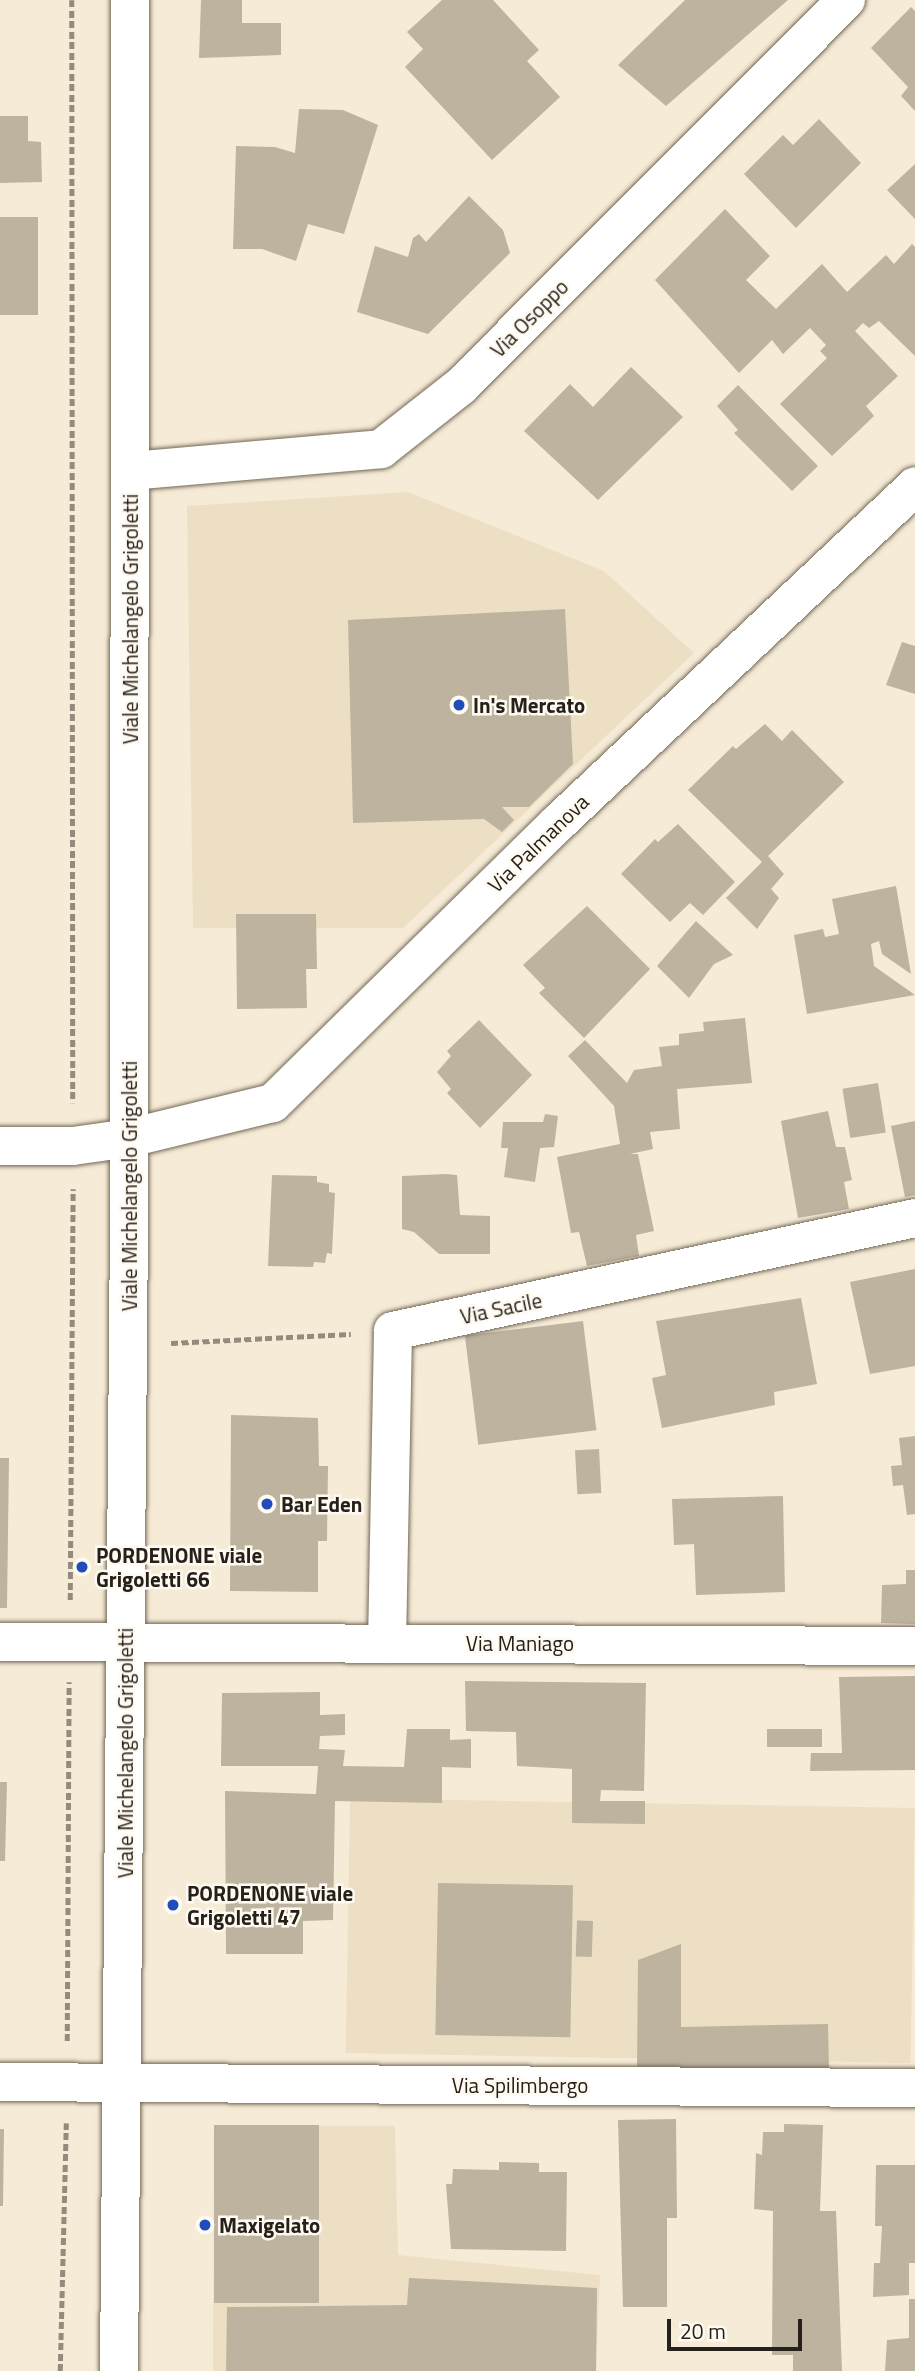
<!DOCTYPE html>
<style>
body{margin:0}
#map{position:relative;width:915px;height:2371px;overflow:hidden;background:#f6ebd6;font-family:"Titillium Web",sans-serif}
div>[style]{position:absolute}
.built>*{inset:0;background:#eddfc4;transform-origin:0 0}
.building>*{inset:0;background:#bdb39f;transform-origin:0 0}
.path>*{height:4.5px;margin-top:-2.25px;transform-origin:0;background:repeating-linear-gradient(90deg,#938b7c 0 7px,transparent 0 10.5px)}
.roads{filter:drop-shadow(0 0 2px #726956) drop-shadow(0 0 2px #726956)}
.minor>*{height:38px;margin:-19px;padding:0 19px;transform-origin:19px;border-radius:19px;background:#fff}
.major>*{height:38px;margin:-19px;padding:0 19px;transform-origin:19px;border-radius:19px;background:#fff}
.dots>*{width:19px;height:19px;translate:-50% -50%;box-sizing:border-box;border:4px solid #fef9f1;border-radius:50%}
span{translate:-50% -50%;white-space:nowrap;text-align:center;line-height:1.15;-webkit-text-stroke:5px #fef9f1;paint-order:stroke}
.street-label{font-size:21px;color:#252119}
.poi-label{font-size:21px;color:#252119;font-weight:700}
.left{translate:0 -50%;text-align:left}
.scale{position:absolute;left:667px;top:2319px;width:135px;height:32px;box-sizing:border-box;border:4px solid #252119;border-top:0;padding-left:9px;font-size:21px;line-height:24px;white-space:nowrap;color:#252119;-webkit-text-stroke:5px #fef9f1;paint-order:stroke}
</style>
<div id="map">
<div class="built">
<div style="clip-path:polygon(408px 492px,604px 571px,694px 653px,403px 928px,193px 928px,187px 506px)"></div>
<div style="left:915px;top:1808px;width:255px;height:565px;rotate:91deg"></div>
<div style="clip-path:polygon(214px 2126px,395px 2126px,398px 2255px,600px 2275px,596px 2371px,213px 2371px)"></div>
</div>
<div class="building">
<div style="clip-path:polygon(201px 0,242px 0,242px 23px,281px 23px,281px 55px,199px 58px)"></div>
<div style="clip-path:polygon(442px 0,493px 0,539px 50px,527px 61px,560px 97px,492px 160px,405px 67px,423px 49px,407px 32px)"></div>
<div style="clip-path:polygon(685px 0,788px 0,666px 106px,618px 65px)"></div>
<div style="clip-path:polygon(911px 7px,915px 11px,915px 111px,901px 96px,908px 87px,871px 48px)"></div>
<div style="clip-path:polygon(299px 109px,343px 110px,378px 125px,344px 234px,308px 224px,296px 261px,262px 249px,233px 249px,236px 146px,275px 147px,295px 153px)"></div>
<div style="clip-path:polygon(0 116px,28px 116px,28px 141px,41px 142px,42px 182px,0 183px)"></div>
<div style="clip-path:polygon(819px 119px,861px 163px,796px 228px,744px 174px,783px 135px,793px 145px)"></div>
<div style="clip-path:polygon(915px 164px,915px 219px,887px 190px)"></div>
<div style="clip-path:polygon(469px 196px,503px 230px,510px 253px,428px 334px,357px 312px,375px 246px,408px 257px,413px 238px,419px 234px,426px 242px)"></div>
<div style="clip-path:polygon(725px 209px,770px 256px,746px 280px,776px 309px,822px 264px,847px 292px,886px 255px,894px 264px,912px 244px,915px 247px,915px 356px,879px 321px,869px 328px,863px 323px,855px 331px,898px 376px,866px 406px,874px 416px,832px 456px,780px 404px,827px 358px,820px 351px,826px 345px,810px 328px,783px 354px,772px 340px,739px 373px,655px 280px)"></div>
<div style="left:0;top:217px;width:38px;height:98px"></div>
<div style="clip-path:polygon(631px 367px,683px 417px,598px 500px,524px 431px,570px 384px,593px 407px)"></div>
<div style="clip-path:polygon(738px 385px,818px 466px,792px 491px,734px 433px,738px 430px,717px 406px)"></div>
<div style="clip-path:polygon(565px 609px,573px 764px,529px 807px,502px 807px,514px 820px,502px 832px,484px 819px,353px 823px,348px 620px)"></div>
<div style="clip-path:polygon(902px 642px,915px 646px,915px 694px,886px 685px)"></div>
<div style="clip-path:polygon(765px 724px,782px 741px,792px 730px,844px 782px,768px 856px,784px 874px,771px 889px,779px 898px,757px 929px,726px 898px,762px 862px,688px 790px,733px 746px,736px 749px)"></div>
<div style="clip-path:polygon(678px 824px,735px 882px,703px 915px,690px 903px,670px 922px,621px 874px,655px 839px,658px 842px)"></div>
<div style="clip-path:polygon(896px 886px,911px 974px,882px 954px,879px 941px,871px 944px,874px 966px,915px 995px,807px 1014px,794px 935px,823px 929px,825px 937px,839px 934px,832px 899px)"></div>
<div style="clip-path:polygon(587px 906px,650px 969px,584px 1038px,539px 993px,545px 988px,523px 965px)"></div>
<div style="clip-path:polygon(236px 914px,316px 914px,317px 969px,306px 969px,307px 1008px,237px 1009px)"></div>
<div style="clip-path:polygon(696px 921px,733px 955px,714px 964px,689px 998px,657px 966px)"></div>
<div style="clip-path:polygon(745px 1018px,752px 1083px,677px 1089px,680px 1129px,650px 1132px,653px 1149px,630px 1154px,638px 1154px,654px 1231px,636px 1235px,639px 1256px,587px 1266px,579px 1232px,571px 1233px,557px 1157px,620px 1144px,614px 1106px,568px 1056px,585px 1040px,627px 1083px,634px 1070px,662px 1066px,659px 1047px,679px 1045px,679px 1034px,704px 1031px,703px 1022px)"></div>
<div style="clip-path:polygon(479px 1020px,532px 1075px,480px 1128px,447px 1093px,451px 1089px,437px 1072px,451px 1056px,447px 1051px)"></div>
<div style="left:878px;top:1083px;width:50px;height:36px;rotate:81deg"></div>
<div style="clip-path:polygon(828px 1111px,836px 1147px,845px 1147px,852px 1180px,844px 1182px,849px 1209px,798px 1218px,781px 1121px)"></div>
<div style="clip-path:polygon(545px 1114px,558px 1116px,554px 1147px,540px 1148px,535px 1182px,504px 1177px,508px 1148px,501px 1148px,503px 1122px,543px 1122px)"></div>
<div style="clip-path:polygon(915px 1121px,915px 1195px,905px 1197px,891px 1126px)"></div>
<div style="clip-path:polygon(446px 1174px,457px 1175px,460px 1215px,490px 1216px,490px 1254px,439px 1254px,414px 1232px,402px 1229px,402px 1176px)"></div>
<div style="clip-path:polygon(272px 1175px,317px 1176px,317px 1182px,329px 1184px,329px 1192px,335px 1193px,332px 1254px,327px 1253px,325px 1263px,314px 1262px,313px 1267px,268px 1266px)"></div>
<div style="clip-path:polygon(915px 1269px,915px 1366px,870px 1374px,850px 1282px)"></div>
<div style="clip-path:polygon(801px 1298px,817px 1384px,774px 1392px,775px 1405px,662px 1428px,652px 1378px,666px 1375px,656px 1321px)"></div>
<div style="left:583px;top:1321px;width:110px;height:119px;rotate:83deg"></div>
<div style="clip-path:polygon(231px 1415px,318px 1418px,319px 1466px,328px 1466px,327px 1541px,318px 1541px,318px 1592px,230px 1591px)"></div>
<div style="clip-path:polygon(915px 1436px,915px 1514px,907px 1515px,903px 1485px,893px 1486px,891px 1466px,902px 1465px,899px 1438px)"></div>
<div style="left:599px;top:1449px;width:44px;height:24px;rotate:87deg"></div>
<div style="clip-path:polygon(0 1458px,9px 1458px,7px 1608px,0 1608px)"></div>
<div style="clip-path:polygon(783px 1496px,785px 1592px,696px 1595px,694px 1544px,674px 1545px,672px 1499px)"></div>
<div style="clip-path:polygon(906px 1570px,915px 1570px,915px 1624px,881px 1623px,882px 1585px,906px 1584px)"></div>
<div style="clip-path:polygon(915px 1676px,915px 1770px,810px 1771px,811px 1753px,842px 1753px,839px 1677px)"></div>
<div style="clip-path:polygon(465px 1681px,646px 1683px,644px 1791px,601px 1790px,600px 1801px,645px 1801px,645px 1824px,572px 1823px,572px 1769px,517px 1766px,516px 1732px,466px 1731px)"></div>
<div style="clip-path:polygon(320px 1692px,320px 1715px,345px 1714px,345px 1735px,320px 1736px,319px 1749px,345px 1750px,343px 1766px,404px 1767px,407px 1729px,450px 1729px,450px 1740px,471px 1739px,471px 1768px,442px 1767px,442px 1803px,335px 1801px,333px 1920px,303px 1921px,303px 1954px,226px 1954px,225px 1791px,316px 1794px,318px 1766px,221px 1766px,222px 1693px)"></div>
<div style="left:822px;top:1729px;width:18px;height:55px;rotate:90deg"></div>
<div style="clip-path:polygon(0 1782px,7px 1782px,5px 1861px,0 1861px)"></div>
<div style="left:438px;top:1883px;width:135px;height:152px;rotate:1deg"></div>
<div style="left:593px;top:1921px;width:36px;height:16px;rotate:92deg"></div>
<div style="clip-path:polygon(681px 1944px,681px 2027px,828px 2024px,829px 2068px,637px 2068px,638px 1960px)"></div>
<div style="clip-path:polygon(676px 2119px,677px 2218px,667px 2218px,667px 2307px,623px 2307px,618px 2120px)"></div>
<div style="clip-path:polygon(784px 2124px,823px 2125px,820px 2211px,836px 2211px,842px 2371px,793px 2371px,793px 2355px,772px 2355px,773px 2211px,754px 2209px,756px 2153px,762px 2155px,763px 2132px,784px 2132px)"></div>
<div style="left:319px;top:2125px;width:178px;height:105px;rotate:90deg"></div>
<div style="clip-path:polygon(0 2129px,4px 2129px,3px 2206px,0 2206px)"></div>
<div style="clip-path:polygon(499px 2162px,539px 2163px,539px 2172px,567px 2172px,566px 2251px,451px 2249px,446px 2184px,452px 2184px,453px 2169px,499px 2170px)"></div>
<div style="clip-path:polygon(876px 2165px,915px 2165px,915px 2263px,909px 2263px,909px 2295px,873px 2297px,874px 2263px,880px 2263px,882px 2226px,875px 2226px)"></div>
<div style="clip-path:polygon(409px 2278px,597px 2288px,596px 2371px,226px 2371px,227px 2307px,407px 2305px)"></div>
<div style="clip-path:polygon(909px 2299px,915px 2299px,915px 2371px,885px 2371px,887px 2340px,909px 2338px)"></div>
</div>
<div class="path">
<div style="left:72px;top:0;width:1103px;rotate:89.95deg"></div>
<div style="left:171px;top:1343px;width:180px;rotate:-2.9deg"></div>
<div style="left:70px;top:1600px;width:411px;rotate:-89.6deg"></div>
<div style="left:67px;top:2041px;width:359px;rotate:-89.7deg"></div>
<div style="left:60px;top:2371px;width:248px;rotate:-88.6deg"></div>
</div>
<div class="roads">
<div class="minor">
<div style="left:131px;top:471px;width:251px;rotate:-5deg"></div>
<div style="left:381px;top:449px;width:102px;rotate:-38.2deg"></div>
<div style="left:461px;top:386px;width:545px;rotate:-45.07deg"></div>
<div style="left:0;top:1146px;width:73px"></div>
<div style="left:73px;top:1146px;width:57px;rotate:-8.1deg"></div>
<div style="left:129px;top:1138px;width:148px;rotate:-13.7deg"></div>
<div style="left:273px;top:1103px;width:400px;rotate:-44.5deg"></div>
<div style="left:558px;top:823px;width:491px;rotate:-43.3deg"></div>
<div style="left:0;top:1642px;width:915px;rotate:0.25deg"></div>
<div style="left:387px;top:1644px;width:313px;rotate:-88.9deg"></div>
<div style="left:393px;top:1331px;width:534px;rotate:-12.21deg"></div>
<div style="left:0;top:2082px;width:915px;rotate:0.38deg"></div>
</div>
<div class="major">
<div style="left:119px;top:2371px;width:1135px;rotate:-89.5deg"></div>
<div style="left:129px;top:1236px;width:1236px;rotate:-89.95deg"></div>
</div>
</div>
<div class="dots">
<div style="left:459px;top:705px;background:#214dbb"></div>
<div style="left:267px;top:1504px;background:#214dbb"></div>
<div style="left:82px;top:1567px;background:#214dbb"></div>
<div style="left:173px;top:1905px;background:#214dbb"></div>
<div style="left:205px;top:2225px;background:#214dbb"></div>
</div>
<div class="street-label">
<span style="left:529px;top:318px;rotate:-45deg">Via Osoppo</span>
<span style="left:130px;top:619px;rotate:-90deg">Viale Michelangelo Grigoletti</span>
<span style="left:538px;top:843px;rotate:-44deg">Via Palmanova</span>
<span style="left:129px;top:1186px;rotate:-90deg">Viale Michelangelo Grigoletti</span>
<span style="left:501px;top:1308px;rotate:-12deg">Via Sacile</span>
<span style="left:520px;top:1643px">Via Maniago</span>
<span style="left:125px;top:1753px;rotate:-90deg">Viale Michelangelo Grigoletti</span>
<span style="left:520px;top:2085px">Via Spilimbergo</span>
</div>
<div class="poi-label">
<span class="left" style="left:473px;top:705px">In's Mercato</span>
<span class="left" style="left:281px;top:1504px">Bar Eden</span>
<span class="left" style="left:96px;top:1567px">PORDENONE viale<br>Grigoletti 66</span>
<span class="left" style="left:187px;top:1905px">PORDENONE viale<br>Grigoletti 47</span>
<span class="left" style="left:219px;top:2225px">Maxigelato</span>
</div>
<div class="scale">20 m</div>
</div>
